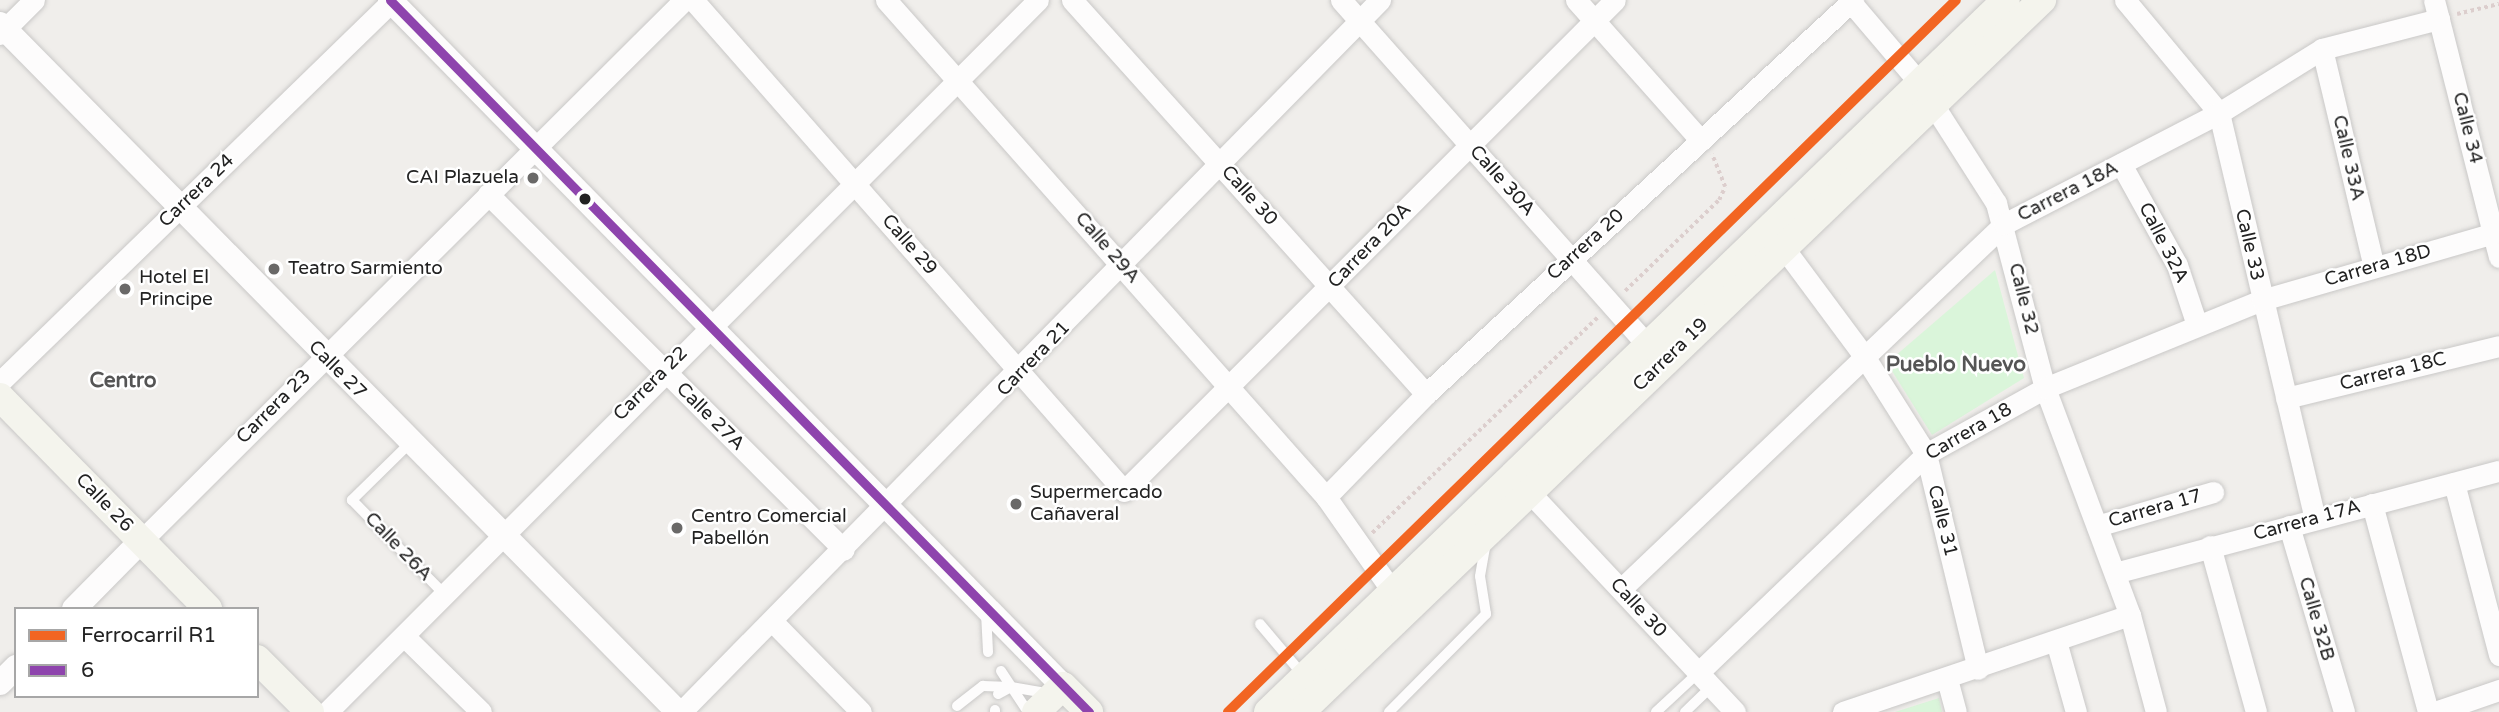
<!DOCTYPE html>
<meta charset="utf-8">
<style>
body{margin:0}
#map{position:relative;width:2499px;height:712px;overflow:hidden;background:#f0eeeb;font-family:"Varela Round",sans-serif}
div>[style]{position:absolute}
.park>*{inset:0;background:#daf5da}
.path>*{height:3.5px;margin-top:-1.75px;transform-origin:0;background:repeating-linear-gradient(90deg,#dccecd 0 3.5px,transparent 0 7px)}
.roads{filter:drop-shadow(0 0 2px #c9c8c7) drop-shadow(0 0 2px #c9c8c7)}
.service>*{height:10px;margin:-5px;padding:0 5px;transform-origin:5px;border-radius:5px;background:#fdfcfc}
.minor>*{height:21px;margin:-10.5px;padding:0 10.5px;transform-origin:10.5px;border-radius:10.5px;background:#fdfcfc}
.tertiary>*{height:24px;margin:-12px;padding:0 12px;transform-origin:12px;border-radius:12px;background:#fdfcfc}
.secondary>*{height:28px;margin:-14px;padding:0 14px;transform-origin:14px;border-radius:14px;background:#f4f4ed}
.bus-1>*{height:9px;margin:-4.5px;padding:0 4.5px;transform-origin:4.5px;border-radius:4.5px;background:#8e44ad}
.rail-1>*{height:10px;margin:-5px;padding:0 5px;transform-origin:5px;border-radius:5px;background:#f26522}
.dots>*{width:19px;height:19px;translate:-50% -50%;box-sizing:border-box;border:4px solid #fff;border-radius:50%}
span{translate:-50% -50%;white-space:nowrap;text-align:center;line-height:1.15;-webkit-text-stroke:5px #fff;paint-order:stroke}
.street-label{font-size:19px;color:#222}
.poi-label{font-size:19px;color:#222}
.right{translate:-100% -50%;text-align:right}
.left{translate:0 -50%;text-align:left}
.neighbourhood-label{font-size:21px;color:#555;font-weight:700}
.legend{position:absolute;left:14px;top:607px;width:245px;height:91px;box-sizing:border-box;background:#fff;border:2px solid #a7a7a7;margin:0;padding:9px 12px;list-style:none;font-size:21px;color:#222}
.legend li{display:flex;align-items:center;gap:14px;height:35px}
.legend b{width:35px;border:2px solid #a7a7a7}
</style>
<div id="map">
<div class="park">
<div style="clip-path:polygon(1995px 270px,2024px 378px,1932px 435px,1887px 363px)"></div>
<div style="clip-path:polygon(1939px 698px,1942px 712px,1895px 712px)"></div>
</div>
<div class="path">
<div style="left:2457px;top:14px;width:43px;rotate:-13.4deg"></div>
<div style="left:1625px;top:291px;width:131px;rotate:-44.1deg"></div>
<div style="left:1719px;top:200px;width:14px;rotate:-65deg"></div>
<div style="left:1725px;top:187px;width:35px;rotate:-112deg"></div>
<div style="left:1372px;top:533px;width:314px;rotate:-43.7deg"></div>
</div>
<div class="roads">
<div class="service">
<div style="left:411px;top:442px;width:83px;rotate:135.5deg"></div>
<div style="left:352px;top:500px;width:132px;rotate:45.6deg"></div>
<div style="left:986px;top:613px;width:39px;rotate:87deg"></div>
<div style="left:1260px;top:624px;width:67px;rotate:49.9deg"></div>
<div style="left:1001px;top:671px;width:49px;rotate:56.6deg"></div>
<div style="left:998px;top:694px;width:15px;rotate:-28deg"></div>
<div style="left:1011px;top:687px;width:41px;rotate:9.9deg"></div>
<div style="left:957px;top:706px;width:33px;rotate:-38deg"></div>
<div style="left:983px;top:686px;width:28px;rotate:2deg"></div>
<div style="left:995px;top:710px;width:2px;rotate:90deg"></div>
<div style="left:1389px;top:712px;width:138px;rotate:-45.3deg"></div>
<div style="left:1486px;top:614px;width:38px;rotate:-99deg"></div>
<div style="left:1480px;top:576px;width:29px;rotate:-80deg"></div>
<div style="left:1656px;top:712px;width:59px;rotate:-42.9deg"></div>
<div style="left:1685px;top:712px;width:37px;rotate:-44deg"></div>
</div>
<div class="minor">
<div style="left:693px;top:0;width:653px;rotate:48.72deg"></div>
<div style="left:1124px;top:491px;width:694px;rotate:-45deg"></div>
<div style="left:886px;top:0;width:664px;rotate:48.48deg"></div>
<div style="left:1326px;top:497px;width:115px;rotate:54.9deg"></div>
<div style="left:1072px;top:0;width:530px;rotate:48.06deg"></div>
<div style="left:1341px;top:0;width:477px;rotate:48.4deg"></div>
<div style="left:1576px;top:0;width:188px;rotate:48.4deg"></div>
<div style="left:1849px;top:0;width:106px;rotate:49.6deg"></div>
<div style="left:1918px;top:81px;width:145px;rotate:57.4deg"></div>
<div style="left:1996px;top:203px;width:191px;rotate:75.2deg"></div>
<div style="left:2045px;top:388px;width:242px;rotate:69.5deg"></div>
<div style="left:2130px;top:615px;width:100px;rotate:75deg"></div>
<div style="left:2125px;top:0;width:147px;rotate:50.2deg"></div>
<div style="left:2219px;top:113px;width:417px;rotate:76.7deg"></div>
<div style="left:2434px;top:0;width:265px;rotate:75.8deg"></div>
<div style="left:0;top:34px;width:48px;rotate:-45deg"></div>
<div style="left:2322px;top:49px;width:224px;rotate:76.6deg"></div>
<div style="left:2121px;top:164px;width:115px;rotate:61deg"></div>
<div style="left:2177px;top:265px;width:63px;rotate:71.6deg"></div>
<div style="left:488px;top:194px;width:503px;rotate:45deg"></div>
<div style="left:1783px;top:247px;width:136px;rotate:53.4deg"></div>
<div style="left:1864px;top:356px;width:116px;rotate:57.7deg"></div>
<div style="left:1926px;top:454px;width:221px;rotate:76.4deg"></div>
<div style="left:0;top:382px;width:548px;rotate:-44.19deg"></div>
<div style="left:2286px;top:398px;width:219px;rotate:-13.7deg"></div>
<div style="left:1519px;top:481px;width:316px;rotate:46.9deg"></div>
<div style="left:2454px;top:483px;width:178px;rotate:75.3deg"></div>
<div style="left:1326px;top:497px;width:144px;rotate:-45.8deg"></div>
<div style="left:1426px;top:394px;width:581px;rotate:-42.7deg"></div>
<div style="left:2372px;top:504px;width:215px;rotate:74.9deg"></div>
<div style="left:2097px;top:526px;width:121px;rotate:-16.3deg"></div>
<div style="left:2289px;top:526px;width:194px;rotate:73.5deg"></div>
<div style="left:141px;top:541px;width:767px;rotate:-44.89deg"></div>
<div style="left:2210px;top:546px;width:172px;rotate:74.5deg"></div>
<div style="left:2115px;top:573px;width:397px;rotate:-14.9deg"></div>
<div style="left:1621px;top:589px;width:529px;rotate:-43.62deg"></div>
<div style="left:2004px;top:224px;width:242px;rotate:-27.3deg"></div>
<div style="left:2219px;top:113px;width:121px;rotate:-31.9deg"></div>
<div style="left:2322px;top:49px;width:121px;rotate:-14.4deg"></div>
<div style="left:772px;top:621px;width:127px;rotate:45.6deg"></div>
<div style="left:404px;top:636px;width:108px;rotate:44.6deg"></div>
<div style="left:2056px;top:641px;width:74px;rotate:74.3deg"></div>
<div style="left:1699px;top:672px;width:315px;rotate:-43.8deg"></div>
<div style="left:1926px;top:454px;width:136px;rotate:-29deg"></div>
<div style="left:2045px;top:388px;width:234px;rotate:-22.1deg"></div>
<div style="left:2262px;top:300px;width:241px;rotate:-16.1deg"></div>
<div style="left:1947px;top:679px;width:34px;rotate:75deg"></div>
<div style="left:327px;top:712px;width:1006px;rotate:-45.04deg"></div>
<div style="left:681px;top:712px;width:998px;rotate:-45.53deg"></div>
<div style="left:1843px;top:712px;width:303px;rotate:-18.7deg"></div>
<div style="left:2435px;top:712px;width:68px;rotate:-19deg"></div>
</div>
<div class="tertiary">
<div style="left:390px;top:0;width:961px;rotate:45.55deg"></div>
<div style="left:0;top:24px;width:966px;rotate:45.42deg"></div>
<div style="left:74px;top:609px;width:95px;rotate:-45.4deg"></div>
<div style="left:0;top:683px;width:23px;rotate:-45deg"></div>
</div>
<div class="secondary">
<div style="left:0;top:397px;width:297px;rotate:45.5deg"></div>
<div style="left:257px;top:659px;width:75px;rotate:45deg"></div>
<div style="left:1036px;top:712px;width:37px;rotate:-44deg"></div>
<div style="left:1063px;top:686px;width:37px;rotate:45deg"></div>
<div style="left:1268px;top:712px;width:1025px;rotate:-43.97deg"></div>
<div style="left:1301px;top:712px;width:1028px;rotate:-43.86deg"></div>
</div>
</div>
<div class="bus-1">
<div style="left:390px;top:0;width:998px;rotate:45.53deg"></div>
</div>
<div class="rail-1">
<div style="left:1228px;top:712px;width:1018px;rotate:-44.36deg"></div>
</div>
<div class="dots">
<div style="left:533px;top:178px;background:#6a6968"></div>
<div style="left:585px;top:199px;background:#222"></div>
<div style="left:274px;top:269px;background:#6a6968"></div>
<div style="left:125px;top:289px;background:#6a6968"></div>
<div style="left:1016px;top:504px;background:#6a6968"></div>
<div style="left:677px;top:528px;background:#6a6968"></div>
</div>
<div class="street-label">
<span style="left:2467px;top:128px;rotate:76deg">Calle 34</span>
<span style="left:2348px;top:158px;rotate:77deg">Calle 33A</span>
<span style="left:1502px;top:181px;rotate:48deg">Calle 30A</span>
<span style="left:197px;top:191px;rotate:-44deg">Carrera 24</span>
<span style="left:2068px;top:192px;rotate:-27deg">Carrera 18A</span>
<span style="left:1249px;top:196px;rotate:48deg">Calle 30</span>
<span style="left:2163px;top:243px;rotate:63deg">Calle 32A</span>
<span style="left:909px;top:245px;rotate:49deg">Calle 29</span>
<span style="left:1586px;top:245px;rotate:-42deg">Carrera 20</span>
<span style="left:2249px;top:245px;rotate:77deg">Calle 33</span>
<span style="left:1370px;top:246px;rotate:-46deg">Carrera 20A</span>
<span style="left:1107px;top:248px;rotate:49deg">Calle 29A</span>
<span style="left:2378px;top:266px;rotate:-16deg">Carrera 18D</span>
<span style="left:2023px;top:299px;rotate:76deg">Calle 32</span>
<span style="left:1671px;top:355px;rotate:-44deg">Carrera 19</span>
<span style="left:1034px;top:359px;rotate:-46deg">Carrera 21</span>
<span style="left:337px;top:370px;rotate:45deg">Calle 27</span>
<span style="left:2393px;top:372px;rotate:-14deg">Carrera 18C</span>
<span style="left:651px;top:384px;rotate:-45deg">Carrera 22</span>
<span style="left:274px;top:407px;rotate:-45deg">Carrera 23</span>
<span style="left:710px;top:417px;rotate:45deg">Calle 27A</span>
<span style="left:1969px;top:432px;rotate:-30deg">Carrera 18</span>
<span style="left:104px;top:503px;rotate:46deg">Calle 26</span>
<span style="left:2155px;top:509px;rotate:-16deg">Carrera 17</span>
<span style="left:1942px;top:521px;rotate:76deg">Calle 31</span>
<span style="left:2307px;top:521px;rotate:-15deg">Carrera 17A</span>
<span style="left:398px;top:547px;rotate:46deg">Calle 26A</span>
<span style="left:1638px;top:608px;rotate:47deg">Calle 30</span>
<span style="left:2316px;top:619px;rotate:74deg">Calle 32B</span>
</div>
<div class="poi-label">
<span class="right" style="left:519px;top:178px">CAI Plazuela</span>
<span class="left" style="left:288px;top:269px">Teatro Sarmiento</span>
<span class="left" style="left:139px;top:289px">Hotel El<br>Principe</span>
<span class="left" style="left:1030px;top:504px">Supermercado<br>Cañaveral</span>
<span class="left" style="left:691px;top:528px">Centro Comercial<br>Pabellón</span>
</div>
<div class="neighbourhood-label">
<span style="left:1956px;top:365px">Pueblo Nuevo</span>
<span style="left:123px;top:381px">Centro</span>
</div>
<ul class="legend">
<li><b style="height:9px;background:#f26522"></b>Ferrocarril R1</li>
<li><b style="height:9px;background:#8e44ad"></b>6</li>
</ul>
</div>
